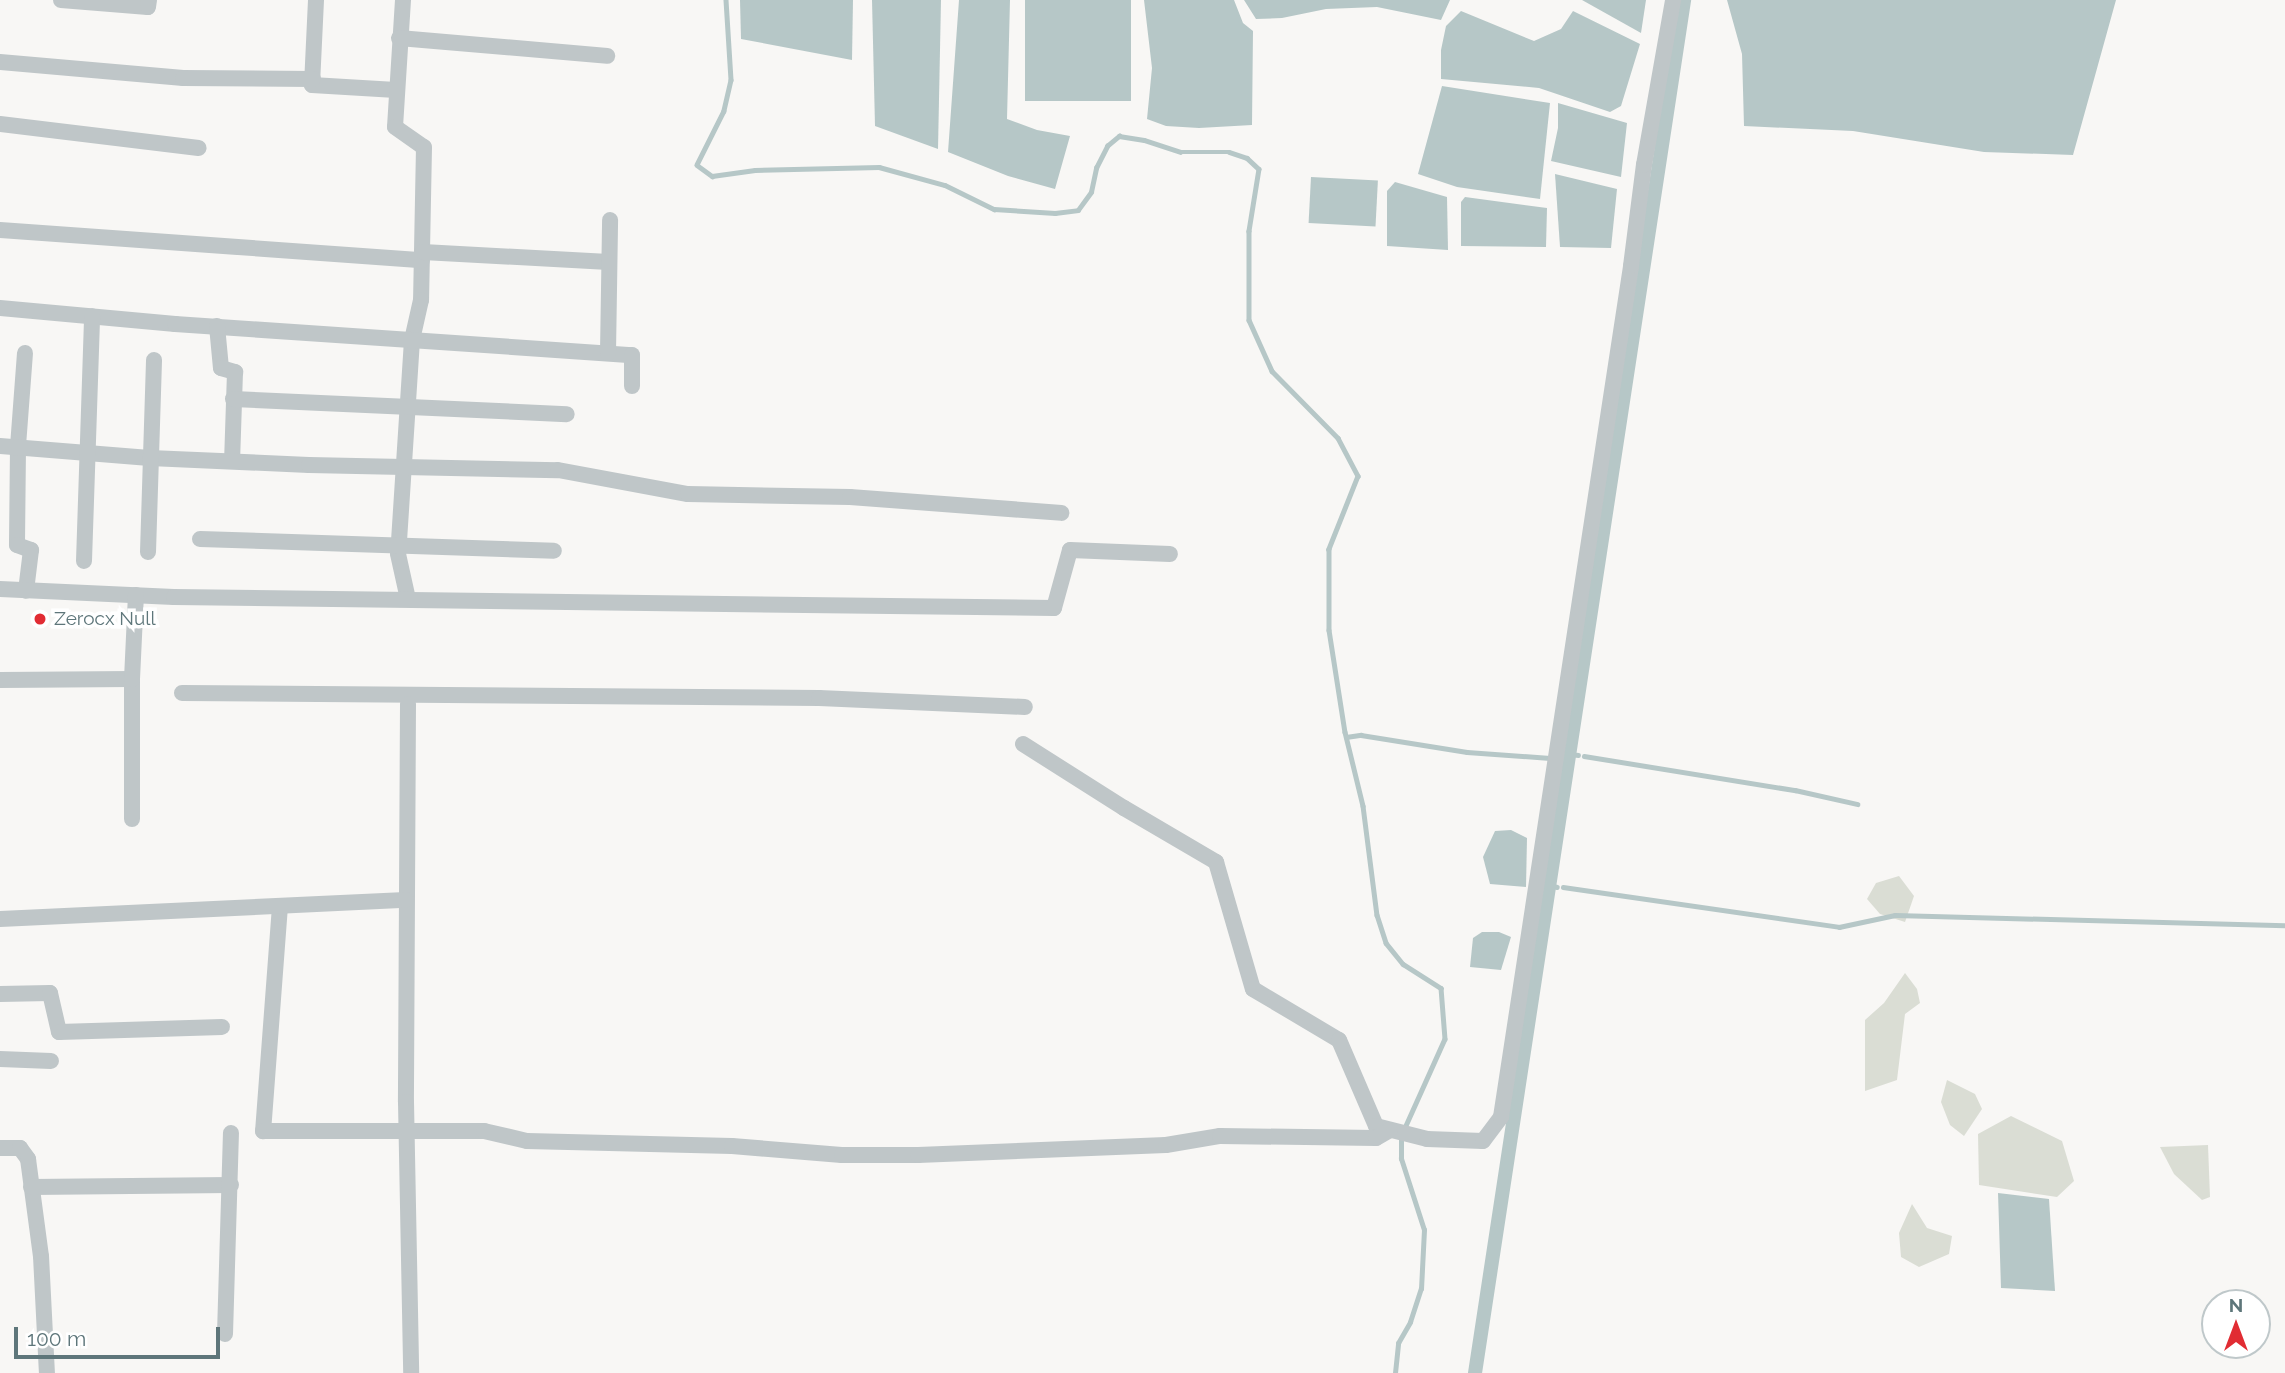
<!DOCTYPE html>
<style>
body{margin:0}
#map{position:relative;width:2285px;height:1373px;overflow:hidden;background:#f8f7f5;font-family:Raleway,sans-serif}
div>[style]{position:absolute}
.green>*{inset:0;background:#daddd4}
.water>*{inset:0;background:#b6c7c7;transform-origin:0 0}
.stream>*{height:4.5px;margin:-2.25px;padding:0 2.25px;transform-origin:2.25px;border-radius:2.25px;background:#b6c7c7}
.canal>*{height:14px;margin:-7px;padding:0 7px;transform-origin:7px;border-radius:7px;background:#b6c7c7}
.street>*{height:16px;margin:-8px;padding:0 8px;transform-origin:8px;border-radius:8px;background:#bfc6c8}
.dots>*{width:19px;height:19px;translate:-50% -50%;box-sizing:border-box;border:4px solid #fff;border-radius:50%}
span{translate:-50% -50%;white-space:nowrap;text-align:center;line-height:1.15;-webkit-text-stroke:7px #fff;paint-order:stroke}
.poi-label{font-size:19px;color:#5e767a}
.left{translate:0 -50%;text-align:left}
.north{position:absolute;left:2201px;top:1289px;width:70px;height:70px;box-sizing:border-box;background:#fff;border:2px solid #bfc8ca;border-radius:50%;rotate:0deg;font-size:19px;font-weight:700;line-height:28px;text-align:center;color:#5e767a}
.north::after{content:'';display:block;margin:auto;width:24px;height:32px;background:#e12c33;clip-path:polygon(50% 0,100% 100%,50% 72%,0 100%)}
.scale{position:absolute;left:14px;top:1327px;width:206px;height:32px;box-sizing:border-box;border:4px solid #5e767a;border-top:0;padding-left:9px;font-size:21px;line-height:24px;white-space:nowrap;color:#5e767a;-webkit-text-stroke:5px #fff;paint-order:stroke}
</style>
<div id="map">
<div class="green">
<div style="clip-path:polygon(1899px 876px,1914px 896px,1905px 922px,1880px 914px,1867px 899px,1876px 883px)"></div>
<div style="clip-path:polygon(1905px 973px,1917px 989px,1920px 1003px,1905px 1014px,1897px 1080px,1865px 1091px,1865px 1020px,1884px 1003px)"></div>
<div style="clip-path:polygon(1947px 1080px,1975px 1094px,1982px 1109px,1964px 1136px,1950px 1125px,1941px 1102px)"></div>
<div style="clip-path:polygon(2011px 1116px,2062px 1141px,2074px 1181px,2057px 1197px,1979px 1185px,1978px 1134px)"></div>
<div style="clip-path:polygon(2208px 1145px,2210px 1197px,2202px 1200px,2174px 1174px,2160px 1147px)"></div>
<div style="clip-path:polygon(1912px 1204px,1927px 1228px,1952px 1236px,1949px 1254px,1919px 1267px,1901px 1257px,1899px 1233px)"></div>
</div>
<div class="water">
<div style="clip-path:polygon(740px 0,853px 0,852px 60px,741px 39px)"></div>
<div style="clip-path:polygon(872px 0,941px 0,938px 149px,875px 126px)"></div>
<div style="clip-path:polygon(959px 0,1010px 0,1007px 119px,1037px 130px,1070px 136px,1055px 189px,1008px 176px,948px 152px)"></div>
<div style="left:1025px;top:0;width:106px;height:101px"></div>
<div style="clip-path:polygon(1144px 0,1234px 0,1243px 23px,1253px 31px,1252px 125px,1199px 128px,1166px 126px,1147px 119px,1152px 68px)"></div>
<div style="clip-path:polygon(1244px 0,1450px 0,1441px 20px,1377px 7px,1326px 9px,1282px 18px,1256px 19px)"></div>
<div style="clip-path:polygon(1582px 0,1646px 0,1641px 33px)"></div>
<div style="clip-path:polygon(1727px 0,2116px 0,2073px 155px,1984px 152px,1853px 131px,1744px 126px,1742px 54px)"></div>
<div style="clip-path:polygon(1461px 11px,1534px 41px,1561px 29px,1573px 11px,1640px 44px,1621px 106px,1610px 112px,1539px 88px,1441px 79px,1441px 50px,1446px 26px)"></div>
<div style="clip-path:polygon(1442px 86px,1550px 103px,1540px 199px,1457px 187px,1418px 174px)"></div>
<div style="clip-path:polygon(1558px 103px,1627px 123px,1621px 177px,1551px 161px,1558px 128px)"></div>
<div style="clip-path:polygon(1555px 174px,1617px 189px,1611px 248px,1560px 247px)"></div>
<div style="left:1311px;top:177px;width:67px;height:46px;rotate:3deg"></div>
<div style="clip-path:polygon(1395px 182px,1447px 197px,1448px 250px,1387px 246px,1387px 191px)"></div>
<div style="clip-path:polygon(1465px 197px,1547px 208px,1546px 247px,1461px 246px,1461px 202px)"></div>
<div style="clip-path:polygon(1511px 830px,1527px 838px,1526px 887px,1490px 884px,1483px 857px,1495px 831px)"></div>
<div style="clip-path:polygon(1482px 932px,1499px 932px,1511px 937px,1501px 970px,1470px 967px,1473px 938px)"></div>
<div style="clip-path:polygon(1998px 1193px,2049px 1199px,2055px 1291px,2001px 1288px)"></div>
</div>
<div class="stream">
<div style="left:726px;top:0;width:80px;rotate:86.4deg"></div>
<div style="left:731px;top:80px;width:32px;rotate:103deg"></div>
<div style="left:724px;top:111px;width:60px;rotate:116.6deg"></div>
<div style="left:697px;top:165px;width:19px;rotate:36deg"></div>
<div style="left:712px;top:176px;width:43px;rotate:-7.9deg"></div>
<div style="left:755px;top:170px;width:124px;rotate:-1.4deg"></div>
<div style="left:879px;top:167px;width:68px;rotate:15.3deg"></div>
<div style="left:945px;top:185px;width:55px;rotate:26.1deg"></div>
<div style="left:994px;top:209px;width:61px;rotate:3.8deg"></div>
<div style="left:1055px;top:213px;width:23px;rotate:-7deg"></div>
<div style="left:1078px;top:210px;width:22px;rotate:-54deg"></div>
<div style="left:1091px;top:192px;width:25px;rotate:-78deg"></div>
<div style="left:1096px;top:168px;width:25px;rotate:-63deg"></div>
<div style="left:1107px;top:146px;width:16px;rotate:-40deg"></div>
<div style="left:1119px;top:136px;width:25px;rotate:9deg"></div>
<div style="left:1144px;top:140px;width:38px;rotate:18deg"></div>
<div style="left:1180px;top:152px;width:49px"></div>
<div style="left:1229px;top:152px;width:19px;rotate:18deg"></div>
<div style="left:1247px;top:158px;width:16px;rotate:43deg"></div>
<div style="left:1259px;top:169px;width:63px;rotate:99.2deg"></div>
<div style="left:1249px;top:231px;width:89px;rotate:90deg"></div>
<div style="left:1249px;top:320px;width:56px;rotate:65.7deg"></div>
<div style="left:1272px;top:371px;width:94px;rotate:45.4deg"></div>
<div style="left:1338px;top:438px;width:43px;rotate:62.2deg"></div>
<div style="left:1358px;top:476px;width:79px;rotate:111.7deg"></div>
<div style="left:1329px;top:549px;width:81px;rotate:90deg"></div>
<div style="left:1329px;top:630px;width:103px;rotate:81.1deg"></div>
<div style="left:1345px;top:732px;width:76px;rotate:76.3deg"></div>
<div style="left:1363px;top:806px;width:110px;rotate:82.7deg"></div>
<div style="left:1377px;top:915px;width:29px;rotate:72deg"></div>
<div style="left:1386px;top:943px;width:27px;rotate:51deg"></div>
<div style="left:1403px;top:964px;width:45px;rotate:32.3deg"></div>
<div style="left:1441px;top:988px;width:51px;rotate:85.5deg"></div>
<div style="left:1445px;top:1039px;width:98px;rotate:114.2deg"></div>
<div style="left:1346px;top:737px;width:15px;rotate:-8deg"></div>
<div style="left:1361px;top:735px;width:107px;rotate:9.1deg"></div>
<div style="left:1467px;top:752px;width:83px;rotate:4.1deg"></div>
<div style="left:1570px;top:754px;width:8px;rotate:7deg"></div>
<div style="left:1584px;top:756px;width:214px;rotate:9.2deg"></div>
<div style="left:1795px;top:790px;width:64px;rotate:12.7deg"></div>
<div style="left:1549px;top:885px;width:8px;rotate:14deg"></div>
<div style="left:1563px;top:887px;width:279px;rotate:8.2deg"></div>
<div style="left:1839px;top:927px;width:57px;rotate:-12.1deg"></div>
<div style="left:1895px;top:915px;width:390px;rotate:1.5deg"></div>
<div style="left:1395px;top:1373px;width:30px;rotate:-84deg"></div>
<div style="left:1398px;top:1343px;width:24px;rotate:-60deg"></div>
<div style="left:1410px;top:1322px;width:35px;rotate:-72deg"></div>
<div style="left:1421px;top:1289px;width:59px;rotate:-87.1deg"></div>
<div style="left:1424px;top:1230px;width:75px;rotate:-107.9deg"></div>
<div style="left:1401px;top:1159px;width:19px;rotate:-90deg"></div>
</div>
<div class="canal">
<div style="left:1475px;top:1373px;width:1389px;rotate:-81.34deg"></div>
</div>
<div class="street">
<div style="left:61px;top:0;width:87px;rotate:4.6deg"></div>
<div style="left:148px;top:7px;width:7px;rotate:-82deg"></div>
<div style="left:316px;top:0;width:85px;rotate:92.7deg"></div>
<div style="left:312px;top:85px;width:84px;rotate:3.4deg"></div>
<div style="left:403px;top:0;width:127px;rotate:93.6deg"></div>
<div style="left:395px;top:127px;width:35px;rotate:35deg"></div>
<div style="left:424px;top:147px;width:153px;rotate:91.1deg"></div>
<div style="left:421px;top:300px;width:41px;rotate:102.7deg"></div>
<div style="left:412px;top:340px;width:214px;rotate:93.7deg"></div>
<div style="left:398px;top:554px;width:46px;rotate:77.5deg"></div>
<div style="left:399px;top:38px;width:209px;rotate:4.9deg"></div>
<div style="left:0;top:62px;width:184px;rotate:5deg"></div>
<div style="left:183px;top:78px;width:130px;rotate:0.4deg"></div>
<div style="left:0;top:124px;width:200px;rotate:6.9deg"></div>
<div style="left:0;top:230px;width:423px;rotate:4.1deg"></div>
<div style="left:423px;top:252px;width:186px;rotate:3.1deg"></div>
<div style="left:0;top:308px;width:176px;rotate:5.2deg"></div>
<div style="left:175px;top:324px;width:458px;rotate:3.9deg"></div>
<div style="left:632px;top:355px;width:31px;rotate:90deg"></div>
<div style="left:217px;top:326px;width:42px;rotate:84.6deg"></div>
<div style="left:221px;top:368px;width:15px;rotate:16deg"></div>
<div style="left:235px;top:372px;width:89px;rotate:91.9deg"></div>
<div style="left:25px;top:353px;width:94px;rotate:94.3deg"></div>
<div style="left:18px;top:447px;width:98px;rotate:90.6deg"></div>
<div style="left:17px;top:545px;width:15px;rotate:20deg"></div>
<div style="left:31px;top:550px;width:41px;rotate:97deg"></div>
<div style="left:608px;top:353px;width:133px;rotate:-89.1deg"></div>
<div style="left:233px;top:399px;width:334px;rotate:2.6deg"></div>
<div style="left:0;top:446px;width:150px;rotate:4.6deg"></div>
<div style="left:150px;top:458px;width:159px;rotate:2.5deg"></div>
<div style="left:309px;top:465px;width:249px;rotate:1.2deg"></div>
<div style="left:558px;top:470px;width:132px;rotate:10.5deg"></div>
<div style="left:688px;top:494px;width:162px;rotate:1.1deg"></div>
<div style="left:850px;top:497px;width:212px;rotate:4.3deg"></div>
<div style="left:200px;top:539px;width:354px;rotate:1.9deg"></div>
<div style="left:148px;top:552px;width:192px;rotate:-88.2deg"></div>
<div style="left:84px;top:561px;width:245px;rotate:-88.1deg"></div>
<div style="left:0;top:589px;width:174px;rotate:2.6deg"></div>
<div style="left:174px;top:597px;width:880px;rotate:0.72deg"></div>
<div style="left:1054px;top:608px;width:60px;rotate:-74.6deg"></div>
<div style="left:1070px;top:550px;width:100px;rotate:2.3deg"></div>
<div style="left:0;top:680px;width:132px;rotate:-0.4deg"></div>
<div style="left:182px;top:693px;width:637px;rotate:0.45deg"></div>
<div style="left:819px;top:698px;width:206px;rotate:2.5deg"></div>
<div style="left:408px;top:704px;width:398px;rotate:90.3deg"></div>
<div style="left:406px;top:1102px;width:271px;rotate:88.9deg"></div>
<div style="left:1023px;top:744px;width:120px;rotate:32.4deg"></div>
<div style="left:1124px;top:808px;width:107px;rotate:30.4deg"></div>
<div style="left:1216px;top:862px;width:132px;rotate:73.8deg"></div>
<div style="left:1253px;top:989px;width:100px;rotate:30.7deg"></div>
<div style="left:1339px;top:1040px;width:94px;rotate:66.7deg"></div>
<div style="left:1376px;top:1126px;width:53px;rotate:14.3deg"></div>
<div style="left:1427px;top:1139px;width:56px;rotate:2deg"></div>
<div style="left:1483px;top:1141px;width:30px;rotate:-53deg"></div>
<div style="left:1501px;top:1117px;width:861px;rotate:-81.31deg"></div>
<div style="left:1631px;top:266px;width:102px;rotate:-82.7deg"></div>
<div style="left:1644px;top:165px;width:168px;rotate:-80deg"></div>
<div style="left:132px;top:819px;width:140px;rotate:-90deg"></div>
<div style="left:132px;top:679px;width:84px;rotate:-87.3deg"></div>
<div style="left:280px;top:906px;width:226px;rotate:94.3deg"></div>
<div style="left:263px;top:1131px;width:221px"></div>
<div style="left:484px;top:1131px;width:44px;rotate:13.1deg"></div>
<div style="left:527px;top:1141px;width:205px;rotate:1.4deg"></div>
<div style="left:732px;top:1146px;width:110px;rotate:4.7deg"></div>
<div style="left:842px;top:1155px;width:76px"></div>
<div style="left:918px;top:1155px;width:248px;rotate:-2.3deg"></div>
<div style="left:1166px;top:1145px;width:55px;rotate:-9.5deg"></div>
<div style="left:1220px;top:1136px;width:156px;rotate:0.7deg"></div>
<div style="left:1376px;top:1138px;width:16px;rotate:-30deg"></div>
<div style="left:0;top:919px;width:406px;rotate:-2.7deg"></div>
<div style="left:0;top:994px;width:50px;rotate:-1.1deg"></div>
<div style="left:50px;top:993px;width:40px;rotate:77deg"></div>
<div style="left:59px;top:1032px;width:163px;rotate:-1.8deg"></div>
<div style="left:0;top:1059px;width:51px;rotate:2.2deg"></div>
<div style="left:0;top:1148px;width:20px"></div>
<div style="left:20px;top:1148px;width:14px;rotate:54deg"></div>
<div style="left:28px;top:1159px;width:98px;rotate:82.4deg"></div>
<div style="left:41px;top:1256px;width:117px;rotate:87.1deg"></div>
<div style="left:31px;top:1187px;width:200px;rotate:-0.6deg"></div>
<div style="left:225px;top:1334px;width:201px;rotate:-88.3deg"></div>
</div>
<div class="dots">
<div style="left:40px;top:619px;background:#e12c33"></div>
</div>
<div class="poi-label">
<span class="left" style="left:54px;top:619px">Zerocx Null</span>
</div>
<div class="north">N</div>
<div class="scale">100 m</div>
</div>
